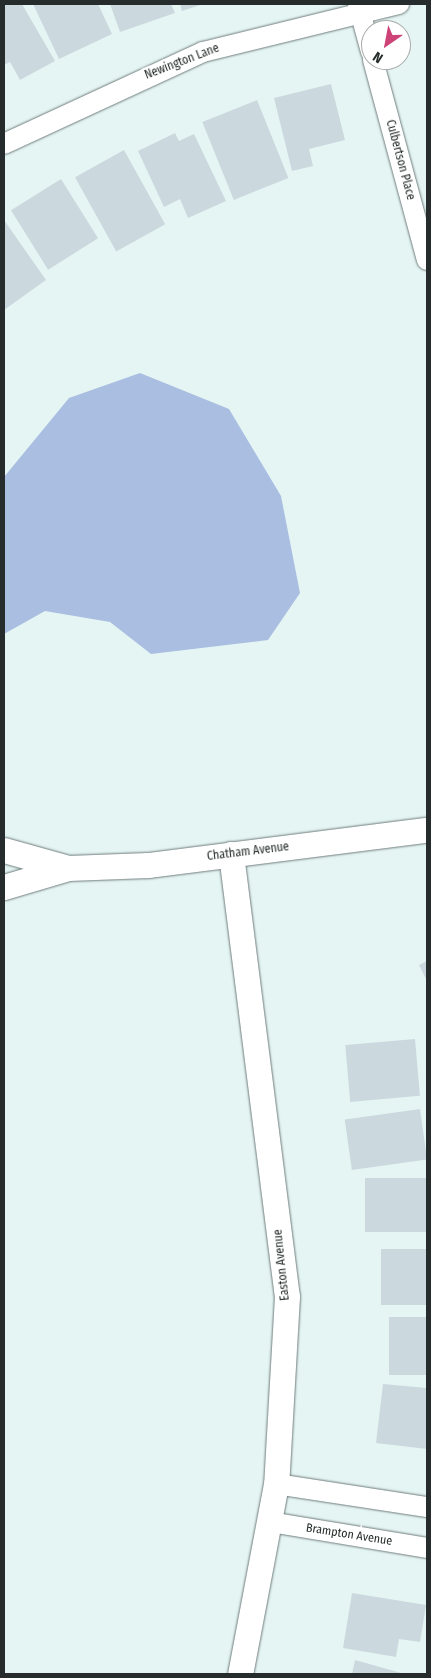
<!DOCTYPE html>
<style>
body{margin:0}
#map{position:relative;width:431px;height:1678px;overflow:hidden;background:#e5f5f4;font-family:"Fira Sans Condensed",sans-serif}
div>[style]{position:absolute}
.water>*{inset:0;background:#a9bee0}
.building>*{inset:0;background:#cbd9df;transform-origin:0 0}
.roads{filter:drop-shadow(0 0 1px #6f7d7c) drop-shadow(0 0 1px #6f7d7c)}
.minor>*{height:20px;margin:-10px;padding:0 10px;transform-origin:10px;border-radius:10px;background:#fff}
.tertiary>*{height:25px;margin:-12.5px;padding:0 12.5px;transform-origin:12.5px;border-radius:12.5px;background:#fff}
span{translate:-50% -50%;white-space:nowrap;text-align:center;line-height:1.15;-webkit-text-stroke:4.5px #fff;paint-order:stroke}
.street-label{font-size:12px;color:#262c2b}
.frame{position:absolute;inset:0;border:5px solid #262c2b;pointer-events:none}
.north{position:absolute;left:361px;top:20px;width:50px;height:50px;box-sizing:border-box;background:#fff;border:1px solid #a8abaa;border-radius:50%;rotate:213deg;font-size:14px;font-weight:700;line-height:20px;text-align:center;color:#262c2b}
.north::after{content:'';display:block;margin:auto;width:18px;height:22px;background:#cd4277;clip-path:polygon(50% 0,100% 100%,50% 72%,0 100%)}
</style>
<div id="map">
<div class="water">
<div style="clip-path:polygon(140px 373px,229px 409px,281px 496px,300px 593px,268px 640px,151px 654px,110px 622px,45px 611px,4px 634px,4px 477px,69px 398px)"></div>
</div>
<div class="building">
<div style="clip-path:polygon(4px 4px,22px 4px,55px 61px,20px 80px,10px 62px,4px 65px)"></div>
<div style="clip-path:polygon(33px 4px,98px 4px,112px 34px,59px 59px)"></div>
<div style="clip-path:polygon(110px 4px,171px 4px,175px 13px,120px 32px)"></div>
<div style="clip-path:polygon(180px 4px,203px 4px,182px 11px)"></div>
<div style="clip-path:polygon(331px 84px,345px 140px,309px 149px,313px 166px,292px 171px,274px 98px)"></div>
<div style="left:257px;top:100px;width:84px;height:59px;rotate:68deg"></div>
<div style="clip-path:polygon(175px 133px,179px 141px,194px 134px,226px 201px,188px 218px,180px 199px,164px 207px,138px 151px)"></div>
<div style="left:124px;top:150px;width:85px;height:56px;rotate:61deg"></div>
<div style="left:61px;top:179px;width:70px;height:59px;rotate:58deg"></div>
<div style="clip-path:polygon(4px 220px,46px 280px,4px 310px)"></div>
<div style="clip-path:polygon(427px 961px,427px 981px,419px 965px)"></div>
<div style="left:415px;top:1039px;width:57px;height:70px;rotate:85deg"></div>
<div style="left:420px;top:1109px;width:51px;height:76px;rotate:82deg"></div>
<div style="left:427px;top:1178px;width:54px;height:62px;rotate:90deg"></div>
<div style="left:381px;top:1249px;width:46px;height:56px"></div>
<div style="left:389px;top:1317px;width:38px;height:58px"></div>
<div style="clip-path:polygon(383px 1384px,427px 1388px,427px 1449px,376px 1443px)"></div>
<div style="clip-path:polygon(352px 1593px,426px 1605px,420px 1642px,399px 1639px,396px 1657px,343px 1648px)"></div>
<div style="clip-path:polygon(355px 1660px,405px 1674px,352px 1674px)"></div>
</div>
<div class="roads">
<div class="minor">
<div style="left:358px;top:4px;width:50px;rotate:74.8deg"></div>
<div style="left:373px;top:60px;width:207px;rotate:74.9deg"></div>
<div style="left:4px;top:144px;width:219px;rotate:-24.8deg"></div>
<div style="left:203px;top:52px;width:202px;rotate:-13.8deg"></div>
<div style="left:276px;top:1484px;width:153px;rotate:8.7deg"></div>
<div style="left:270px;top:1522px;width:159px;rotate:9.4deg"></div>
</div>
<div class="tertiary">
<div style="left:4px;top:850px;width:66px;rotate:15.7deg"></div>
<div style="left:231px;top:854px;width:446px;rotate:82.8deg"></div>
<div style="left:287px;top:1296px;width:188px;rotate:93.3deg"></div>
<div style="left:276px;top:1484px;width:193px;rotate:100.7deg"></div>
<div style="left:4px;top:887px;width:67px;rotate:-16.5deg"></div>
<div style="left:68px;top:868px;width:80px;rotate:-2.1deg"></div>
<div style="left:148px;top:865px;width:281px;rotate:-7.2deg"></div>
</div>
</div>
<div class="street-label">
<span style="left:182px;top:62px;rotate:-21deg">Newington Lane</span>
<span style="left:400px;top:160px;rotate:75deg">Culbertson Place</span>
<span style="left:248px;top:852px;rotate:-7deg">Chatham Avenue</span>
<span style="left:282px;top:1265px;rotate:-96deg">Easton Avenue</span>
<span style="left:349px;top:1535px;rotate:9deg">Brampton Avenue</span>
</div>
<div class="frame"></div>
<div class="north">N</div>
</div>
